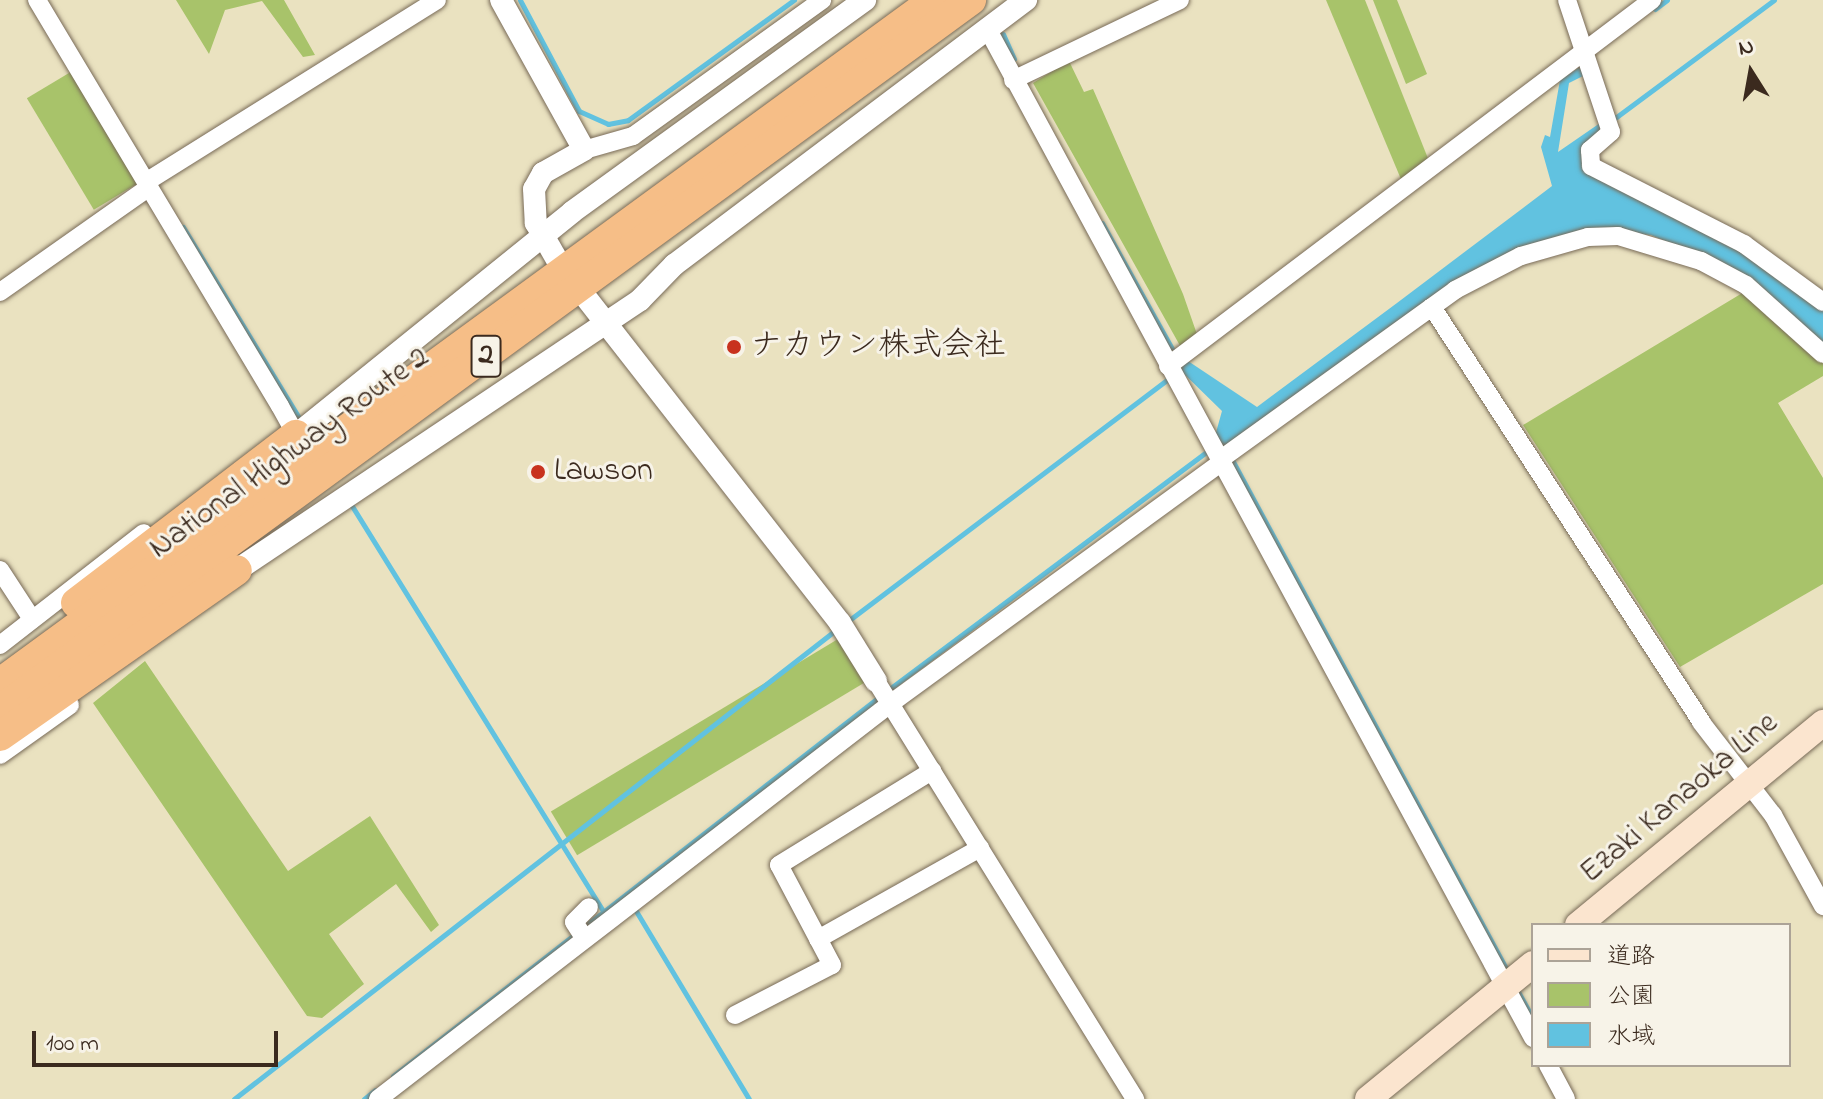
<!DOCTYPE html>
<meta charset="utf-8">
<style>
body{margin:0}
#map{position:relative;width:1823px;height:1099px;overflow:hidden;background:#eae2c0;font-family:"Indie Flower","Klee One",sans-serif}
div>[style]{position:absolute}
.green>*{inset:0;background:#a8c36a;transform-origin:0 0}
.water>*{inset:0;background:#61c2e0}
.stream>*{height:5px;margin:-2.5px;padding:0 2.5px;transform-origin:2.5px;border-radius:2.5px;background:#61c2e0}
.roads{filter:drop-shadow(0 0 2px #786a57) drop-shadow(0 0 2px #786a57)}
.minor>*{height:18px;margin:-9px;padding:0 9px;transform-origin:9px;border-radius:9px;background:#fff}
.tertiary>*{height:22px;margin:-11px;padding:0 11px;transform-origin:11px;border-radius:11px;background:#fff}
.secondary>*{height:26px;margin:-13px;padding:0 13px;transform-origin:13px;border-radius:13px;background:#fbe5cf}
.trunk>*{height:30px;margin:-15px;padding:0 15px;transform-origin:15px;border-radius:15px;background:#f6be87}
.dots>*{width:22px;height:22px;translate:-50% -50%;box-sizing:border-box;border:4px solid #f7f3e8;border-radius:50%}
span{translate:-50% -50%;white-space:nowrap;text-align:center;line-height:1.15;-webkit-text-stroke:6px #f7f3e8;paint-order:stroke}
.shield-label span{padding:2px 6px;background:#f7f3e8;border:2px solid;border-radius:6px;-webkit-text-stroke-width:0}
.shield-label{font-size:30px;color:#3b2a1e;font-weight:700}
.poi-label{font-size:32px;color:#3b2a1e}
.left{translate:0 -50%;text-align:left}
.street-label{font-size:32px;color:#3b2a1e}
.legend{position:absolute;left:1531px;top:923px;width:260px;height:144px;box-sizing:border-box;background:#f7f3e8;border:2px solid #aca397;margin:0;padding:10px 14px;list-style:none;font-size:24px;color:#3b2a1e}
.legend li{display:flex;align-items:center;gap:16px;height:40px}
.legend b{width:40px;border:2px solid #aca397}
.north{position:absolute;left:1711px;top:32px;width:80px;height:80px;-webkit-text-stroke:6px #f7f3e8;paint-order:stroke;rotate:349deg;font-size:22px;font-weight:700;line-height:32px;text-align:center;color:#3b2a1e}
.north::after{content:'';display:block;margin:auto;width:28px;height:36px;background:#3b2a1e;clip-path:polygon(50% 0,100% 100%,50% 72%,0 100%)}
.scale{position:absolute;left:32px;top:1031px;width:246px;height:36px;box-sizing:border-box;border:4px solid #3b2a1e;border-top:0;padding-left:10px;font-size:24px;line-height:28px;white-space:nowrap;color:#3b2a1e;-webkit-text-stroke:6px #f7f3e8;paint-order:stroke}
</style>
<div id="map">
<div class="green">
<div style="clip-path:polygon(176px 0,284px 0,315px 55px,303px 57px,262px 1px,225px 10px,209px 54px)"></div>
<div style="clip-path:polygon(1326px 0,1365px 0,1431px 166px,1403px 184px)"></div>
<div style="clip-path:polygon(1373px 0,1397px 0,1427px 74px,1406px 84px)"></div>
<div style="clip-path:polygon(1069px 61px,1084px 92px,1093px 89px,1183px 294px,1199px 340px,1183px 351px,1033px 83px)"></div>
<div style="left:74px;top:70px;width:130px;height:55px;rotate:59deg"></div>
<div style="clip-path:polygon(1744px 292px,1823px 363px,1823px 376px,1778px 403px,1823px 478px,1823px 584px,1680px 667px,1523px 425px)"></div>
<div style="left:838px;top:639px;width:51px;height:335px;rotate:59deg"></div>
<div style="clip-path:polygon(145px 661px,288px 871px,370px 816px,439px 925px,431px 932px,396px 884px,329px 934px,364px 984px,322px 1018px,307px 1016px,93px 703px)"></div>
</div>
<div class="water">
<div style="clip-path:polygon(1583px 65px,1587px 74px,1569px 83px,1558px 152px,1603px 121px,1605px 129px,1581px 150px,1584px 170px,1738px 248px,1823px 309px,1823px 345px,1735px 271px,1651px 235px,1629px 233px,1506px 258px,1224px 452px,1215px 436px,1222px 411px,1178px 368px,1188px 361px,1257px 407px,1397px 303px,1552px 186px,1541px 147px,1545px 135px,1550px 137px,1560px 80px)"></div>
</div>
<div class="stream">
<div style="left:520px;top:0;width:126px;rotate:62deg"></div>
<div style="left:579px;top:111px;width:32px;rotate:24deg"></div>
<div style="left:608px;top:124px;width:20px;rotate:-11deg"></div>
<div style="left:628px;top:120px;width:205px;rotate:-35.9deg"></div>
<div style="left:1655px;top:9px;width:15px;rotate:-37deg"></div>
<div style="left:1003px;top:34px;width:27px;rotate:66deg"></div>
<div style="left:1611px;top:121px;width:203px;rotate:-36.6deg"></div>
<div style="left:1102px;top:223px;width:150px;rotate:60.9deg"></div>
<div style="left:183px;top:227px;width:221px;rotate:58.7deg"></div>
<div style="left:1230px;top:456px;width:586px;rotate:61.69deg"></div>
<div style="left:352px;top:506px;width:478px;rotate:58.2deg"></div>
<div style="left:848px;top:621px;width:400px;rotate:-37.1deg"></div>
<div style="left:888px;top:690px;width:402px;rotate:-36.8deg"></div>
<div style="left:633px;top:906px;width:225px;rotate:59deg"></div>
<div style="left:1516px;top:988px;width:35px;rotate:61deg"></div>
<div style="left:393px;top:1076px;width:618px;rotate:-37.96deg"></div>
<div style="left:234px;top:1099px;width:760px;rotate:-37.94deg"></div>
<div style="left:364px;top:1099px;width:14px;rotate:-39deg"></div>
</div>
<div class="roads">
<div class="minor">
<div style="left:37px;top:0;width:473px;rotate:59.1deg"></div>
<div style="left:280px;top:406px;width:33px;rotate:61deg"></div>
<div style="left:296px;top:435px;width:7px;rotate:153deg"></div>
<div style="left:1567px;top:0;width:139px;rotate:71.6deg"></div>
<div style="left:1611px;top:132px;width:28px;rotate:139deg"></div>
<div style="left:1590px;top:150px;width:16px;rotate:86deg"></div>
<div style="left:1591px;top:166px;width:172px;rotate:27deg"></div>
<div style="left:1744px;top:244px;width:98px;rotate:36.3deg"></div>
<div style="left:988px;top:30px;width:1146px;rotate:61.6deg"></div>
<div style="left:1013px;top:80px;width:185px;rotate:-25.6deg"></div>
<div style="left:584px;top:150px;width:51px;rotate:-15.9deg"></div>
<div style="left:633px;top:136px;width:233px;rotate:-35.7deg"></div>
<div style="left:146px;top:182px;width:343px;rotate:-32deg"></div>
<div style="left:0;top:292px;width:181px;rotate:-35.1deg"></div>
<div style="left:1432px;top:307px;width:495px;rotate:57deg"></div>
<div style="left:1701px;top:722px;width:118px;rotate:52.3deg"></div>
<div style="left:1773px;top:815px;width:104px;rotate:61.2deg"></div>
<div style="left:1168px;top:366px;width:607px;rotate:-37.1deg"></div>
<div style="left:1221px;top:459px;width:289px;rotate:-35.8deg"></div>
<div style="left:1455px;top:290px;width:74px;rotate:-27.3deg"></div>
<div style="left:1521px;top:256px;width:70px;rotate:-15.8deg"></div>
<div style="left:1588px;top:237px;width:30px;rotate:-2deg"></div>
<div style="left:1618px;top:236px;width:87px;rotate:16.8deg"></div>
<div style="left:1701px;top:261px;width:51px;rotate:28.1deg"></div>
<div style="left:1746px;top:285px;width:103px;rotate:41.9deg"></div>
<div style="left:0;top:570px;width:59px;rotate:56.9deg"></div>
<div style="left:0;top:645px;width:182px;rotate:-37.9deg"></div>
<div style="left:876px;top:681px;width:492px;rotate:58.2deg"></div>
<div style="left:0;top:755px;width:86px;rotate:-35.5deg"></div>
<div style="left:585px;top:939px;width:20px;rotate:-123deg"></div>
<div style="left:574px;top:922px;width:21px;rotate:-45deg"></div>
<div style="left:818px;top:939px;width:186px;rotate:-29.3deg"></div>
<div style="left:735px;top:1015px;width:109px;rotate:-27.3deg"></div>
<div style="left:832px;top:965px;width:113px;rotate:-117.9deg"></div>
<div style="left:779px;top:865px;width:180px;rotate:-31.6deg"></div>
<div style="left:1548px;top:1065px;width:38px;rotate:62deg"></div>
<div style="left:378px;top:1099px;width:647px;rotate:-37.65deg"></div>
<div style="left:890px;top:704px;width:411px;rotate:-36.1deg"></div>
</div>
<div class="tertiary">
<div style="left:501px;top:0;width:171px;rotate:61deg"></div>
<div style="left:584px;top:150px;width:47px;rotate:150.7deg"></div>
<div style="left:543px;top:173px;width:18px;rotate:119deg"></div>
<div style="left:534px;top:189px;width:34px;rotate:87deg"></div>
<div style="left:536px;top:223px;width:40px;rotate:60.3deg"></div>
<div style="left:587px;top:299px;width:411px;rotate:52deg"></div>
<div style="left:840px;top:623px;width:68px;rotate:58.2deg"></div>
<div style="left:296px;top:435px;width:355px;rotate:-38.9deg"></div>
<div style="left:572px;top:212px;width:362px;rotate:-35.9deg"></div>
<div style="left:237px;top:570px;width:485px;rotate:-33.8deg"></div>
<div style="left:640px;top:300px;width:49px;rotate:-45.8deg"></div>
<div style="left:674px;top:265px;width:441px;rotate:-37deg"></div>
</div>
<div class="secondary">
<div style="left:1578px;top:925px;width:318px;rotate:-39.5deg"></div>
<div style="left:1368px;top:1099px;width:213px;rotate:-39.3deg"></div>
</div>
<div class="trunk">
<div style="left:76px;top:603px;width:277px;rotate:-37.4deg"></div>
<div style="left:0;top:683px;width:1157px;rotate:-36.18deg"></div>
<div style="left:0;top:710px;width:1203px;rotate:-36.17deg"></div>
<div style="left:0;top:736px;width:289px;rotate:-35deg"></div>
</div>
</div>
<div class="dots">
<div style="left:734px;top:347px;background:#c8321e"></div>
<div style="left:538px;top:472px;background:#c8321e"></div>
</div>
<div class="shield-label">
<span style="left:486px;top:356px">2</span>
</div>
<div class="poi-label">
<span class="left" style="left:750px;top:347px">ナカウン株式会社</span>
<span class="left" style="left:554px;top:472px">Lawson</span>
</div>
<div class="street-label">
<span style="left:290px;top:454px;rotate:-36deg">National Highway Route 2</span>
<span style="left:1680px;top:799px;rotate:-40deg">Ezaki Kanaoka Line</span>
</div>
<ul class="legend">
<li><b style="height:10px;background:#fbe5cf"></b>道路</li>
<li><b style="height:22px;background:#a8c36a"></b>公園</li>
<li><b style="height:22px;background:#61c2e0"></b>水域</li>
</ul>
<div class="north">N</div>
<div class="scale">100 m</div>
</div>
